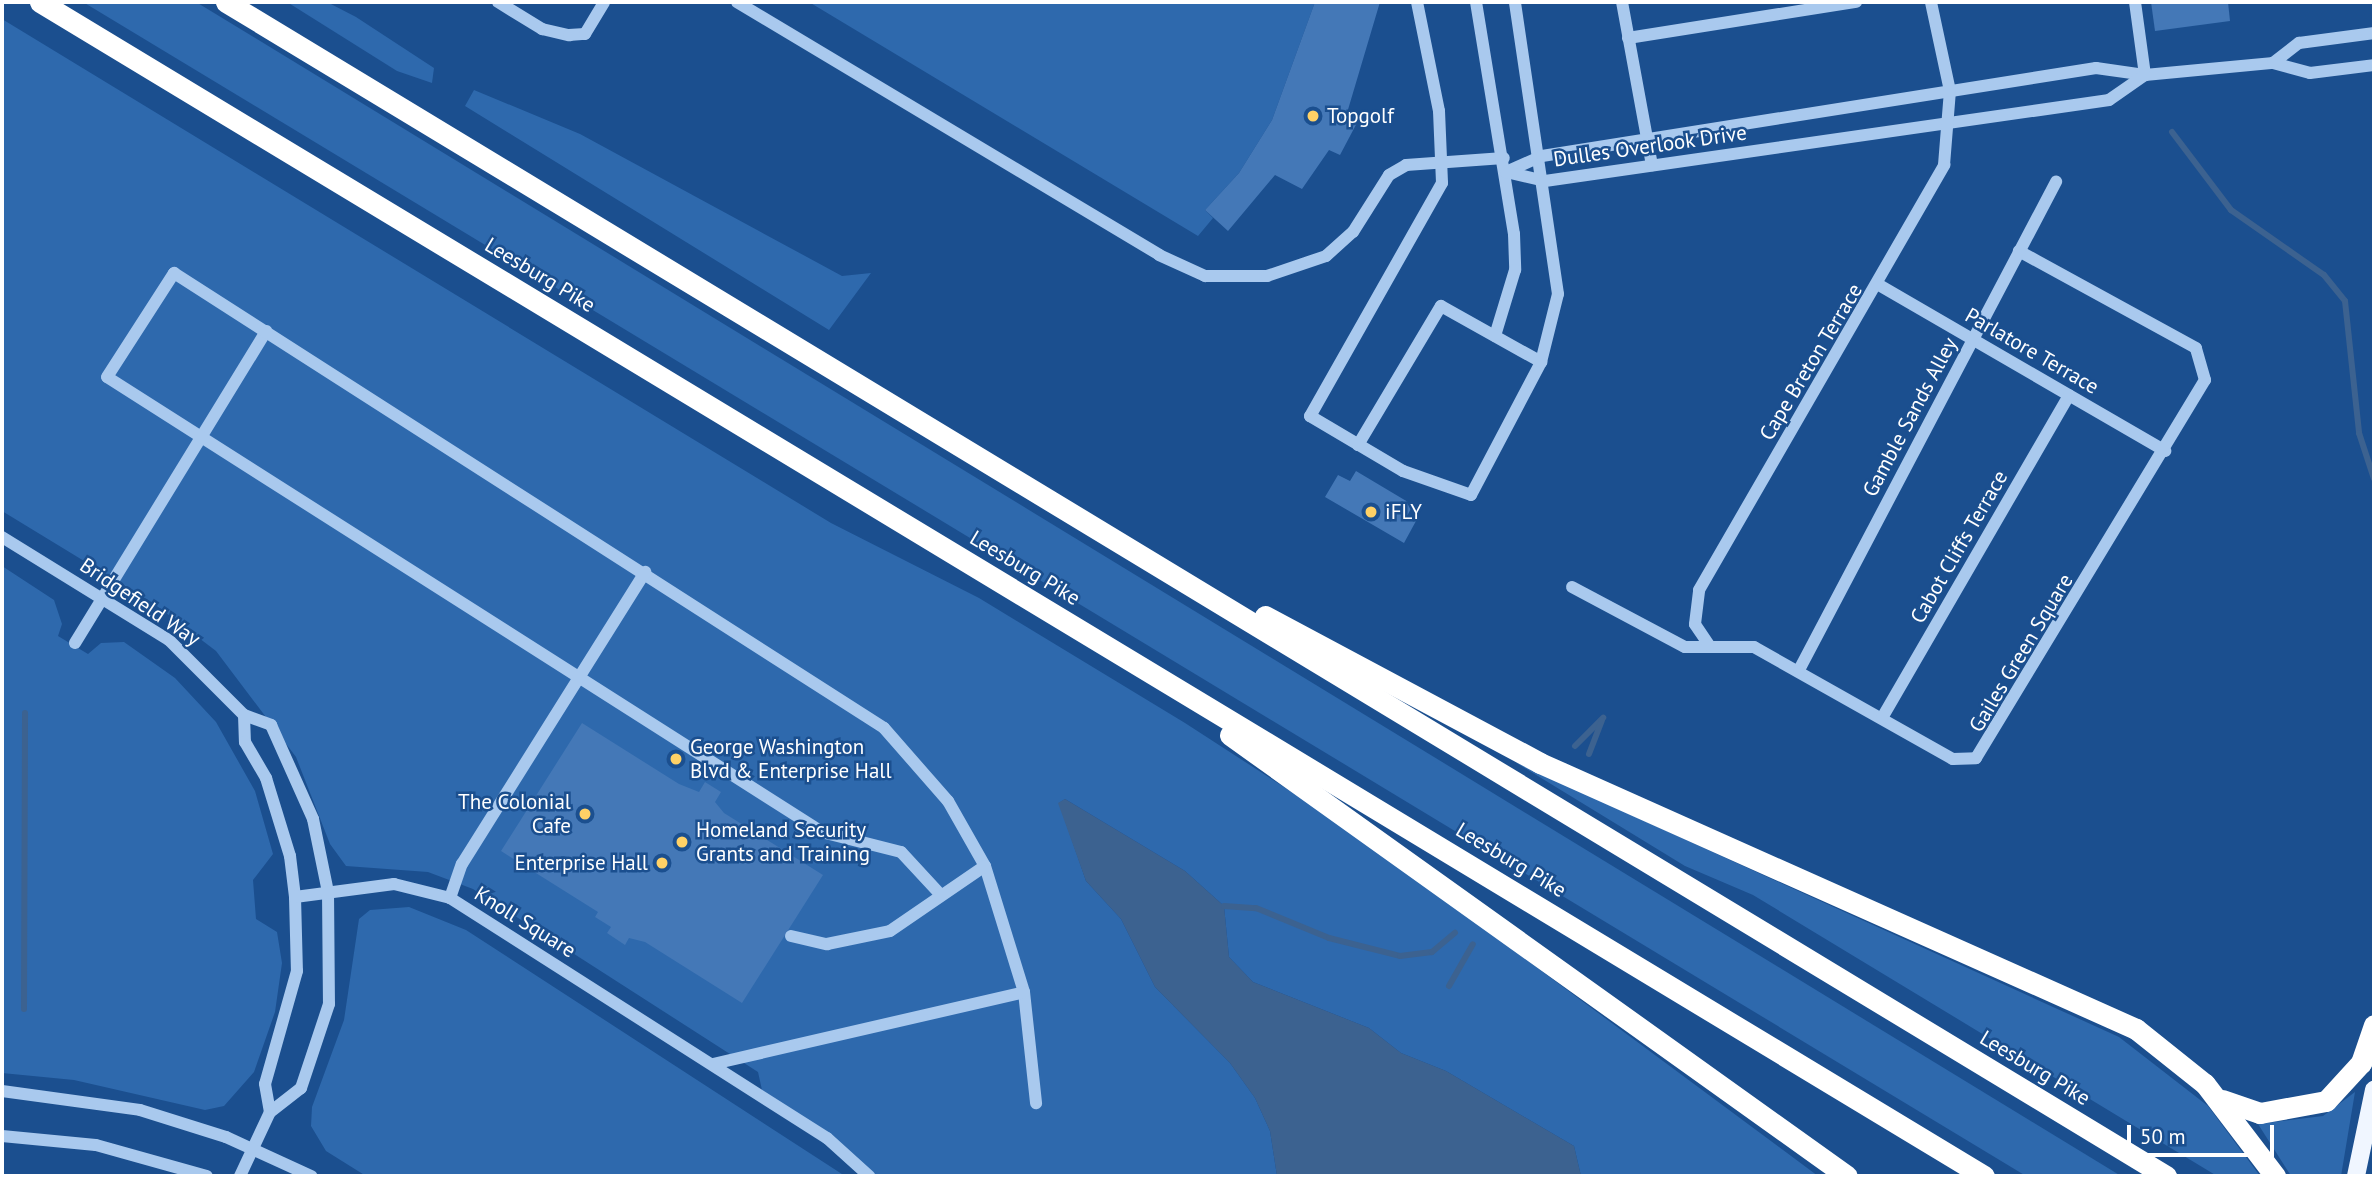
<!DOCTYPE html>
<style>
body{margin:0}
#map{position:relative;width:2376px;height:1178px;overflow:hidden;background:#1b4f8f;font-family:"PT Sans",sans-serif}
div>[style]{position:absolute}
.green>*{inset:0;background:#2e69ad}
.water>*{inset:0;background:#3c6290}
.stream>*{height:6px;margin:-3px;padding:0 3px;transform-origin:3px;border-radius:3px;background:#3c6290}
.building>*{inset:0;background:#4478b7}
.minor>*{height:12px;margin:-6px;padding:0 6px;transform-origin:6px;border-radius:6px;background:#a9c9ee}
.major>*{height:18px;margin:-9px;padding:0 9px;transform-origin:9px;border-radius:9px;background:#f0f6ff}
.highway>*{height:21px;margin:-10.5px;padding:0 10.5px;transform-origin:10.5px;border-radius:10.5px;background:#fff}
.dots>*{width:19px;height:19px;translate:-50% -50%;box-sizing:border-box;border:4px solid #1b4f8f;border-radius:50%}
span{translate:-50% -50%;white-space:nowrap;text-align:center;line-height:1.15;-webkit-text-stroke:5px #1b4f8f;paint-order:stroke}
.poi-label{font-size:21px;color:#fff}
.left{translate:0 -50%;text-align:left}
.right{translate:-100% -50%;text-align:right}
.street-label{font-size:21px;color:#fff}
.frame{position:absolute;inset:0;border:4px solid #fff;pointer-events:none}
.scale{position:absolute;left:2127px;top:1125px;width:147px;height:32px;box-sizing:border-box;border:4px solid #fff;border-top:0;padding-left:9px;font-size:21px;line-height:24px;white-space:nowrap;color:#fff;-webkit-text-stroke:5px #1b4f8f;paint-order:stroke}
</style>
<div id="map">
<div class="green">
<div style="clip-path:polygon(83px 2px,196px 2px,2121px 1176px,2026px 1176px)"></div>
<div style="clip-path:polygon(287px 2px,327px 2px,356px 17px,434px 68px,432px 83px,397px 71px)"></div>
<div style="clip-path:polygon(809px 2px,1315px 2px,1272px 120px,1239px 173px,1205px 210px,1213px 218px,1198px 236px)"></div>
<div style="clip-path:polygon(2px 19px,831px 523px,979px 598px,1185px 723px,1361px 837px,1818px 1176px,1581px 1176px,1574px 1146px,1446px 1071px,1401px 1053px,1369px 1028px,1253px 982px,1229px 957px,1224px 906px,1185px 871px,1065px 799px,1059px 803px,1086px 881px,1121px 919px,1155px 987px,1230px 1063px,1255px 1098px,1270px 1131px,1277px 1176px,877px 1176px,762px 1090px,758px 1072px,473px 889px,428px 872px,346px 866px,330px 844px,296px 757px,216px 651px,153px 603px,2px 511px)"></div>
<div style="clip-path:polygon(474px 90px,580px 134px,842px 276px,871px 273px,829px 330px,465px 106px)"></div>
<div style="clip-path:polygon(2px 566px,54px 600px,62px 624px,58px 636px,88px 654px,101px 643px,124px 642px,175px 678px,216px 722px,255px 791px,273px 854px,253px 880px,256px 919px,277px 932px,282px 963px,275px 1012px,254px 1072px,224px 1106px,205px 1110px,74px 1080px,2px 1073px)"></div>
<div style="clip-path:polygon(1515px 762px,2119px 1037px,2208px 1106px,2260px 1176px,2217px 1176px,1753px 895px,1685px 866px)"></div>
<div style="clip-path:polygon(409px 907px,466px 930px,845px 1176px,366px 1176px,326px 1151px,311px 1126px,312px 1107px,344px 1020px,359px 919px,370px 910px)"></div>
<div style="clip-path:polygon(2355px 1092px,2341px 1176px,2291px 1176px,2258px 1124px,2323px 1116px)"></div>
</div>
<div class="water">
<div style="clip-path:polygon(1065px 799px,1185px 871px,1224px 906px,1229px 957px,1253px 982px,1369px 1028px,1401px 1053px,1446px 1071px,1574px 1146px,1581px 1176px,1277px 1176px,1270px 1131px,1255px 1098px,1230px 1063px,1155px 987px,1121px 919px,1086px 881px,1058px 803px)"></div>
</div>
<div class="stream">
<div style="left:2172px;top:132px;width:98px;rotate:52.9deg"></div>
<div style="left:2231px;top:210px;width:113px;rotate:35deg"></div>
<div style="left:2324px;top:275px;width:33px;rotate:51deg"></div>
<div style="left:2345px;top:301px;width:133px;rotate:83.9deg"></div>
<div style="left:2359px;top:433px;width:48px;rotate:71.9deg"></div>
<div style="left:1575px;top:746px;width:40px;rotate:-45deg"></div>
<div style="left:1589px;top:754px;width:36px;rotate:-69deg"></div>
<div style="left:1224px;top:906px;width:32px;rotate:4deg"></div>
<div style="left:1256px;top:908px;width:79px;rotate:22.3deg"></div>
<div style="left:1329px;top:938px;width:73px;rotate:14.2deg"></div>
<div style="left:1400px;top:956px;width:32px;rotate:-7deg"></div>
<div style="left:1432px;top:952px;width:30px;rotate:-40deg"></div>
<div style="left:1449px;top:986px;width:48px;rotate:-60.3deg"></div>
<div style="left:24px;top:1009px;width:296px;rotate:-89.8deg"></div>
</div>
<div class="building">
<div style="clip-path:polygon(1315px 2px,1380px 2px,1347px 113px,1359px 119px,1340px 155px,1329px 150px,1302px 189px,1275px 175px,1228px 231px,1205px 210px,1239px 173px,1272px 120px)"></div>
<div style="clip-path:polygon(2151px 2px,2228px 2px,2230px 21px,2155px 31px)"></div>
<div style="clip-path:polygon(1356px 471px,1413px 505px,1407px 516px,1416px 521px,1404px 543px,1325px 497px,1338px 475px,1350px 481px)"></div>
<div style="clip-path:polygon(582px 723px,679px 784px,699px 792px,705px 782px,721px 792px,715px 802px,724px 813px,823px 875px,742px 1003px,645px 942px,629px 938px,625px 945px,607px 933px,611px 927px,595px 917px,598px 912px,501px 851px)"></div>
</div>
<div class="minor">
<div style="left:498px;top:2px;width:52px;rotate:31.5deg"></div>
<div style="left:542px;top:29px;width:28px;rotate:13deg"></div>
<div style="left:569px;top:35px;width:16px;rotate:-4deg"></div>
<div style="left:585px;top:34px;width:37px;rotate:-59deg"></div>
<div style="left:737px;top:2px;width:492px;rotate:30.9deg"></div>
<div style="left:1159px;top:255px;width:51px;rotate:24.5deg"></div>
<div style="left:1205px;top:276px;width:62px"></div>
<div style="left:1267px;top:276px;width:62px;rotate:-18.7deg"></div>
<div style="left:1326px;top:256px;width:36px;rotate:-42deg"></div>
<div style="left:1353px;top:232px;width:67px;rotate:-57.7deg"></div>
<div style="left:1389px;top:175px;width:20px;rotate:-30deg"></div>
<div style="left:1406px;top:165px;width:98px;rotate:-4.1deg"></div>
<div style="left:1417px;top:2px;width:111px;rotate:78.6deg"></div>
<div style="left:1439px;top:111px;width:72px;rotate:87.6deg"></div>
<div style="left:1442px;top:183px;width:268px;rotate:119.5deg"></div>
<div style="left:1310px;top:416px;width:108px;rotate:30.6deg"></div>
<div style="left:1403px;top:471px;width:72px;rotate:19.4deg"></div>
<div style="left:1471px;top:495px;width:150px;rotate:-62.2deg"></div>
<div style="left:1541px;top:362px;width:70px;rotate:-76deg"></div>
<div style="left:1558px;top:294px;width:295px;rotate:-98.4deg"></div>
<div style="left:1476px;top:2px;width:235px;rotate:80.7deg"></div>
<div style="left:1514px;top:234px;width:36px;rotate:88deg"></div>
<div style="left:1515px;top:270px;width:69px;rotate:106.9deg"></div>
<div style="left:1622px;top:2px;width:166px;rotate:79.6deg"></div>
<div style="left:2135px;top:2px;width:74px;rotate:82.2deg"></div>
<div style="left:1628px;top:38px;width:231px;rotate:-9deg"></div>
<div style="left:2273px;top:63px;width:33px;rotate:-38deg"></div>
<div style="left:2299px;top:43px;width:76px;rotate:-7.6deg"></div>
<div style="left:1506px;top:172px;width:39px;rotate:-24deg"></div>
<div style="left:1542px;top:156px;width:561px;rotate:-9.03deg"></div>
<div style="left:2096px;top:68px;width:49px;rotate:8.1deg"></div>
<div style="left:2145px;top:75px;width:129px;rotate:-5.4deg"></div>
<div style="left:2273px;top:63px;width:38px;rotate:15deg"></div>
<div style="left:2310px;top:73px;width:64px;rotate:-7.1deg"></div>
<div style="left:1506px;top:172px;width:40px;rotate:13deg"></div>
<div style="left:1545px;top:181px;width:570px;rotate:-8.17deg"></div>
<div style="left:2109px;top:100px;width:44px;rotate:-34.8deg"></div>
<div style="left:1879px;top:285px;width:331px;rotate:30.1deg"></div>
<div style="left:1358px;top:445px;width:162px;rotate:-59.2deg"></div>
<div style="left:1441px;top:306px;width:115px;rotate:29.2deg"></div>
<div style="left:2px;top:537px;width:196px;rotate:31.7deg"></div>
<div style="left:169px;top:640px;width:106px;rotate:45deg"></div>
<div style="left:244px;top:715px;width:29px;rotate:20deg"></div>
<div style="left:271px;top:725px;width:103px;rotate:65.9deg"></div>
<div style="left:313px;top:819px;width:75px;rotate:78.4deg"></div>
<div style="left:328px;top:892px;width:112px;rotate:89.5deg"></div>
<div style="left:329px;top:1004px;width:89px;rotate:108.4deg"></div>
<div style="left:301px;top:1088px;width:39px;rotate:142deg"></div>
<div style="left:270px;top:1112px;width:71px;rotate:115.1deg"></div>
<div style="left:1572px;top:587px;width:128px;rotate:28deg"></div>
<div style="left:1685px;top:647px;width:69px"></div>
<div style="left:1754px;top:647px;width:228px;rotate:29.4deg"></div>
<div style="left:1953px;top:759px;width:23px;rotate:-2deg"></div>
<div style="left:1976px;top:758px;width:442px;rotate:-58.8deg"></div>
<div style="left:2205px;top:380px;width:33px;rotate:-106deg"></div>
<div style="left:2196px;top:348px;width:202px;rotate:-151.3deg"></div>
<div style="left:75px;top:643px;width:366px;rotate:-58.5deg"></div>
<div style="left:1709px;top:645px;width:25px;rotate:-124deg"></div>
<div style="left:1695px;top:624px;width:34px;rotate:-83deg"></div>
<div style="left:1699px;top:590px;width:491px;rotate:-60deg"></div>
<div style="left:1944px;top:165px;width:74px;rotate:-85.4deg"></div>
<div style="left:1950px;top:91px;width:91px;rotate:-102.1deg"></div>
<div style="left:1799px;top:670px;width:552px;rotate:-62.23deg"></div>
<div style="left:244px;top:715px;width:27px;rotate:88deg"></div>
<div style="left:245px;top:742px;width:42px;rotate:59.7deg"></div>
<div style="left:266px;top:778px;width:82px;rotate:72.9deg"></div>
<div style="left:290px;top:856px;width:41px;rotate:83deg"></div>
<div style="left:295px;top:897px;width:74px;rotate:88.5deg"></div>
<div style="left:297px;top:971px;width:117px;rotate:105.8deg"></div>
<div style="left:265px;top:1084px;width:28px;rotate:80deg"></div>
<div style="left:1882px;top:718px;width:373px;rotate:-59.9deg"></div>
<div style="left:939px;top:893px;width:56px;rotate:-132.8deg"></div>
<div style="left:901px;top:852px;width:81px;rotate:-165.8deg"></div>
<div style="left:822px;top:832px;width:847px;rotate:-147.53deg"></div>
<div style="left:107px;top:377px;width:124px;rotate:-57.2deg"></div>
<div style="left:174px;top:273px;width:843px;rotate:32.65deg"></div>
<div style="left:884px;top:728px;width:97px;rotate:48.8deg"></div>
<div style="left:948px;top:801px;width:75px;rotate:60.4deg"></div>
<div style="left:985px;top:866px;width:132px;rotate:72.8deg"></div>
<div style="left:1024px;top:992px;width:112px;rotate:83.8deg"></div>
<div style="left:295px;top:897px;width:100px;rotate:-7.5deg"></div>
<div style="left:394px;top:884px;width:58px;rotate:14deg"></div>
<div style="left:450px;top:898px;width:447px;rotate:32.5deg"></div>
<div style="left:827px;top:1138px;width:57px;rotate:42.1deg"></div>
<div style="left:450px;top:898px;width:36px;rotate:-71deg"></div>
<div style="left:462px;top:864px;width:345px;rotate:-57.9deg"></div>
<div style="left:791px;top:936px;width:37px;rotate:13deg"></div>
<div style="left:827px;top:944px;width:64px;rotate:-11.7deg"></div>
<div style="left:890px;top:931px;width:115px;rotate:-34.4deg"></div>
<div style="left:713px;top:1064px;width:319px;rotate:-13deg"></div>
<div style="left:2px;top:1091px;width:139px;rotate:7.8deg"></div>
<div style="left:140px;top:1110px;width:90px;rotate:17.4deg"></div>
<div style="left:226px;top:1137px;width:94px;rotate:24.6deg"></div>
<div style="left:2px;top:1136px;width:94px;rotate:5.5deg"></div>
<div style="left:96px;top:1145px;width:115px;rotate:15.6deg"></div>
</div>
<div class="major">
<div style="left:2356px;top:1176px;width:88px;rotate:-78.2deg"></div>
</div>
<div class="highway">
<div style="left:40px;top:2px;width:2271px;rotate:31.13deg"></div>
<div style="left:226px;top:2px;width:2268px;rotate:31.18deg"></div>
<div style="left:1265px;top:616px;width:312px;rotate:28.1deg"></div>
<div style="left:1540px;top:763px;width:653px;rotate:24.05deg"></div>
<div style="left:2136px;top:1029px;width:88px;rotate:38.6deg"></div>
<div style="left:2205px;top:1084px;width:116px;rotate:52.7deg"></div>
<div style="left:1230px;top:735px;width:758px;rotate:35.56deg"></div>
<div style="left:2222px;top:1100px;width:40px;rotate:18.9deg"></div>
<div style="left:2260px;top:1113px;width:67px;rotate:-10.3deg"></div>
<div style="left:2326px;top:1101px;width:52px;rotate:-47.4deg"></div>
<div style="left:2361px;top:1063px;width:40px;rotate:-71.1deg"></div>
</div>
<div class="dots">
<div style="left:1313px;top:116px;background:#ffd166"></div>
<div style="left:1371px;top:512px;background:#ffd166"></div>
<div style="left:676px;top:759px;background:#ffd166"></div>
<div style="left:585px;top:814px;background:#ffd166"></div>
<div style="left:682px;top:842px;background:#ffd166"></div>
<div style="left:662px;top:863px;background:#ffd166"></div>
</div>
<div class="poi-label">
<span class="left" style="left:1327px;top:116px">Topgolf</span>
<span class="left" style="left:1385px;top:512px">iFLY</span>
<span class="left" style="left:690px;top:759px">George Washington<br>Blvd &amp; Enterprise Hall</span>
<span class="right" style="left:571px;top:814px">The Colonial<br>Cafe</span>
<span class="left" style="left:696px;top:842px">Homeland Security<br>Grants and Training</span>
<span class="right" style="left:648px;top:863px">Enterprise Hall</span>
</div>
<div class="street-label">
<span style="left:1650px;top:146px;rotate:-8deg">Dulles Overlook Drive</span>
<span style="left:540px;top:275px;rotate:31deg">Leesburg Pike</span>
<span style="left:2032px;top:351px;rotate:30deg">Parlatore Terrace</span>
<span style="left:1811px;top:362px;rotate:-59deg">Cape Breton Terrace</span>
<span style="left:1910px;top:417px;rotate:-62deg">Gamble Sands Alley</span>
<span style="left:1959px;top:547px;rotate:-60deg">Cabot Cliffs Terrace</span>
<span style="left:1025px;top:568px;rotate:31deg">Leesburg Pike</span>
<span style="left:140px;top:602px;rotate:34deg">Bridgefield Way</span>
<span style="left:2021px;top:653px;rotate:-59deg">Gailes Green Square</span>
<span style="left:1511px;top:860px;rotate:31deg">Leesburg Pike</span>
<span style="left:525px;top:922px;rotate:32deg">Knoll Square</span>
<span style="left:2035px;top:1068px;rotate:31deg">Leesburg Pike</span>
</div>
<div class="frame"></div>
<div class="scale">50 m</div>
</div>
